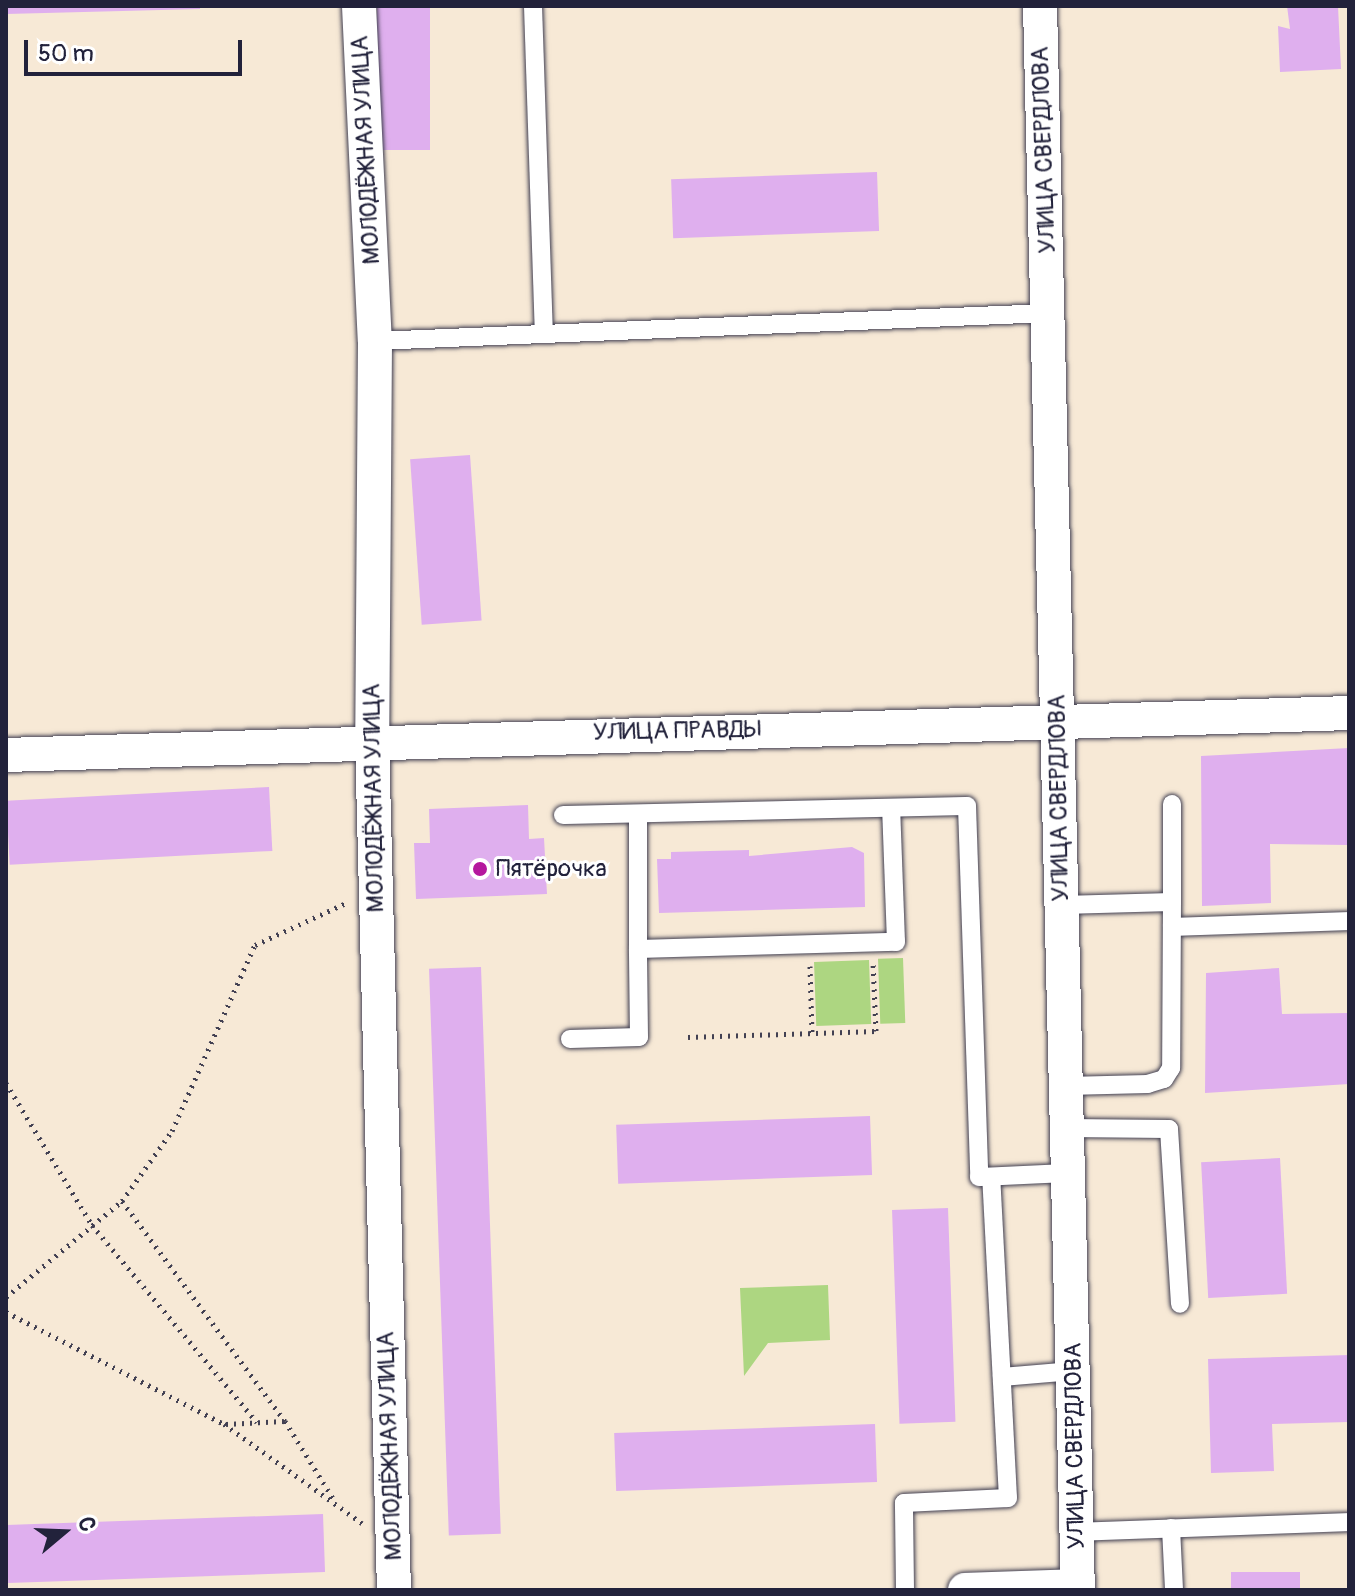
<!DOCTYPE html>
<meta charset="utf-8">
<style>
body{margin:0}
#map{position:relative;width:1355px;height:1596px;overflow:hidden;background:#f7e9d6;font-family:Pangolin,sans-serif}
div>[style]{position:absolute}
.green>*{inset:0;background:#add681;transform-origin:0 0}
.building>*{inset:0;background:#dfafee;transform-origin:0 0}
.path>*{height:5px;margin-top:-2.5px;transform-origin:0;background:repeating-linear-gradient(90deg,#424052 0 2px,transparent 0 8px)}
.roads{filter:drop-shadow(0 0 2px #424052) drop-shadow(0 0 2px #424052)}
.lane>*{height:18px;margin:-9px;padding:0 9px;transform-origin:9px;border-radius:9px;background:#fff}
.street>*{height:34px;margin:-17px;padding:0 17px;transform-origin:17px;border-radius:17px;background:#fff}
.dots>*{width:22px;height:22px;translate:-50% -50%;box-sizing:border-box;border:4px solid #fff;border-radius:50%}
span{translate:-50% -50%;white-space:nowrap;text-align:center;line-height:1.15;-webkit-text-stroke:6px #fff;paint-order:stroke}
.street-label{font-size:24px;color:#22223b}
.poi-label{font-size:24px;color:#22223b}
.left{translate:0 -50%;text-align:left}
.frame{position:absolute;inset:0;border:8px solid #22223b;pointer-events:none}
.north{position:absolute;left:24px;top:1492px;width:80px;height:80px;-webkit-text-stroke:6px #fff;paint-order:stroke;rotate:71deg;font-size:22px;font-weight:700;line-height:32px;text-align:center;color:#22223b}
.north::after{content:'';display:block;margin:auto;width:28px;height:36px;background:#22223b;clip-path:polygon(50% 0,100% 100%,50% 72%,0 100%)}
.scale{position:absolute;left:24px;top:40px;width:218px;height:36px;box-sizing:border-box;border:4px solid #22223b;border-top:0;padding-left:10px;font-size:24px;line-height:28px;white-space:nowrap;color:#22223b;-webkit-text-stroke:6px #fff;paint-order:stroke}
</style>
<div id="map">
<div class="green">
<div style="left:903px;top:958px;width:65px;height:25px;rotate:88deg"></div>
<div style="left:869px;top:960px;width:64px;height:55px;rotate:88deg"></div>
<div style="clip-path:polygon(828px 1285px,830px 1340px,768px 1343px,744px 1376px,740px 1288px)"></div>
</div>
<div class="building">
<div style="clip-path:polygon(6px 6px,200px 6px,200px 9px,6px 14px)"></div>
<div style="left:377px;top:6px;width:53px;height:144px"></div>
<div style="clip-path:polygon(1287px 6px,1338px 6px,1341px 69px,1280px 72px,1278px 26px,1290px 29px)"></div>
<div style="left:877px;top:172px;width:59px;height:206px;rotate:88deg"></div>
<div style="left:470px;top:455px;width:166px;height:60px;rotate:86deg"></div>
<div style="clip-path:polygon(1349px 748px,1349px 845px,1270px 844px,1271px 903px,1202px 906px,1201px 756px)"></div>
<div style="left:269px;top:787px;width:64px;height:263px;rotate:87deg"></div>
<div style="clip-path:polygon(528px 805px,529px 839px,544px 838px,547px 894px,416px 899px,414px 843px,430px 843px,429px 809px)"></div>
<div style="clip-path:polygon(852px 847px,864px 853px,865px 907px,659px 913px,657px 859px,671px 859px,671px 852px,749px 850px,749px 856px)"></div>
<div style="left:481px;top:967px;width:567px;height:52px;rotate:88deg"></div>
<div style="clip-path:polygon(1279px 968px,1282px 1014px,1349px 1013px,1349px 1084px,1205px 1093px,1206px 973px)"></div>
<div style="left:870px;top:1116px;width:59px;height:254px;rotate:88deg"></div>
<div style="left:1280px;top:1158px;width:136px;height:79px;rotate:87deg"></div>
<div style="left:948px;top:1208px;width:214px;height:56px;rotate:88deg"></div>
<div style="clip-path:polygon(1349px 1355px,1349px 1422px,1272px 1424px,1274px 1471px,1211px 1473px,1208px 1359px)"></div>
<div style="left:875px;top:1424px;width:58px;height:261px;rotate:88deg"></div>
<div style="left:323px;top:1514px;width:58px;height:317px;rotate:88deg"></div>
<div style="left:1300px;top:1572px;width:18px;height:69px;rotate:90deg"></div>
</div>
<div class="path">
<div style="left:810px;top:966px;width:67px;rotate:88.3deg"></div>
<div style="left:688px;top:1037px;width:188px;rotate:-1.8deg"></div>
<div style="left:876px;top:1031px;width:68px;rotate:-92.5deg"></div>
<div style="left:6px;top:1083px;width:166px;rotate:58.8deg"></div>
<div style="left:92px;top:1225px;width:257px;rotate:50.1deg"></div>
<div style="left:122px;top:1201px;width:274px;rotate:53.5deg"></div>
<div style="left:285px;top:1421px;width:93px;rotate:58.2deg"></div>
<div style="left:6px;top:1297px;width:151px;rotate:-39.6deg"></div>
<div style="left:122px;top:1201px;width:86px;rotate:-54.5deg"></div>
<div style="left:172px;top:1131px;width:204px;rotate:-66deg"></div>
<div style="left:255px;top:945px;width:102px;rotate:-24.8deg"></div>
<div style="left:6px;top:1312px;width:245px;rotate:27.2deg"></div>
<div style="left:224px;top:1424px;width:170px;rotate:35.7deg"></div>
<div style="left:226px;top:1424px;width:58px;rotate:-3deg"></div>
</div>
<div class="roads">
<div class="lane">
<div style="left:533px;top:6px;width:326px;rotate:88.1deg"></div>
<div style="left:375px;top:341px;width:675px;rotate:-2.38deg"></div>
<div style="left:1172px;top:804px;width:98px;rotate:90deg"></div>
<div style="left:638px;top:814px;width:135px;rotate:90deg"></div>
<div style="left:638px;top:949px;width:258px;rotate:-1.6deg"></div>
<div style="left:896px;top:942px;width:134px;rotate:-92.1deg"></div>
<div style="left:563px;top:815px;width:404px;rotate:-1.3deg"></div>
<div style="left:967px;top:806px;width:371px;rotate:88.1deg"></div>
<div style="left:979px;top:1177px;width:89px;rotate:-2.6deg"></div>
<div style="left:1062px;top:905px;width:110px;rotate:-1.6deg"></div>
<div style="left:1172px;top:902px;width:166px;rotate:90.3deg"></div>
<div style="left:1171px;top:1068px;width:13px;rotate:122deg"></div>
<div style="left:1164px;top:1079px;width:17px;rotate:163deg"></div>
<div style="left:1148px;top:1084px;width:82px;rotate:178.6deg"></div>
<div style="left:1172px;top:927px;width:177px;rotate:-1.9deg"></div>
<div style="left:570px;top:1039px;width:69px;rotate:-1.7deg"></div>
<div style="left:639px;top:1037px;width:88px;rotate:-90.7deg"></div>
<div style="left:1067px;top:1128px;width:102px;rotate:0.6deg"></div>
<div style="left:1169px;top:1129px;width:175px;rotate:86.4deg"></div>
<div style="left:1002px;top:1377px;width:71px;rotate:-4.8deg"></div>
<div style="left:1171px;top:1528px;width:62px;rotate:87.2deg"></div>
<div style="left:1076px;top:1532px;width:273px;rotate:-2.1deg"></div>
<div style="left:905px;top:1590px;width:87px;rotate:-90.7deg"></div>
<div style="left:904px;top:1503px;width:104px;rotate:-2.8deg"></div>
<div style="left:1008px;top:1498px;width:321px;rotate:-93deg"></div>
</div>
<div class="street">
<div style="left:359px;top:6px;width:335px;rotate:87.3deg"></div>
<div style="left:375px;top:341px;width:399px;rotate:90.4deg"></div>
<div style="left:372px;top:740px;width:850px;rotate:88.52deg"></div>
<div style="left:1040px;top:6px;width:1584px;rotate:88.63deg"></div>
<div style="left:6px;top:755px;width:1344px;rotate:-1.79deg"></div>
<div style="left:965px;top:1590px;width:113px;rotate:-2deg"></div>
</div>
</div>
<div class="dots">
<div style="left:480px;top:869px;background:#b5179e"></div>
</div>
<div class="street-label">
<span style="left:366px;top:150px;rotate:-93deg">МОЛОДЁЖНАЯ УЛИЦА</span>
<span style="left:1044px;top:150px;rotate:-92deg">УЛИЦА СВЕРДЛОВА</span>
<span style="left:677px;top:731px;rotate:-1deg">УЛИЦА ПРАВДЫ</span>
<span style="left:374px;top:798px;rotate:-91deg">МОЛОДЁЖНАЯ УЛИЦА</span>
<span style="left:1059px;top:798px;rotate:-91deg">УЛИЦА СВЕРДЛОВА</span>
<span style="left:390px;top:1446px;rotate:-92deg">МОЛОДЁЖНАЯ УЛИЦА</span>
<span style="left:1075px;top:1446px;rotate:-91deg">УЛИЦА СВЕРДЛОВА</span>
</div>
<div class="poi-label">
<span class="left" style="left:496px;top:869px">Пятёрочка</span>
</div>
<div class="frame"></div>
<div class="north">С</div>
<div class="scale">50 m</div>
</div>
